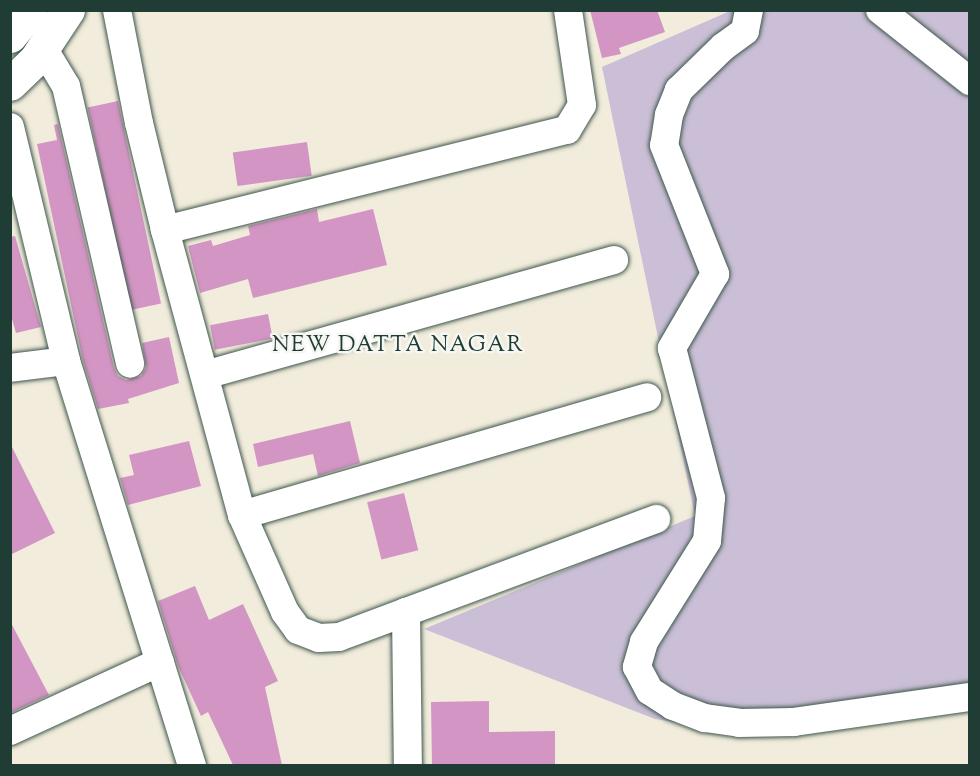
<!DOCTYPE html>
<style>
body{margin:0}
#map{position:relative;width:980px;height:776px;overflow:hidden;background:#f1ecdb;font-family:"Sorts Mill Goudy",serif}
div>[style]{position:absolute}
.industrial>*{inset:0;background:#cabfd6}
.building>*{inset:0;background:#d396c4;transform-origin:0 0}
.roads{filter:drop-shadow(0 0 2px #3e574d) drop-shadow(0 0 2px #3e574d)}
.minor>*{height:28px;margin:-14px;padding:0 14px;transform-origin:14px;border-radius:14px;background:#fff}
.major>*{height:33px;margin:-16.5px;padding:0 16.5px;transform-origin:16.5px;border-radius:16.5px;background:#fff}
span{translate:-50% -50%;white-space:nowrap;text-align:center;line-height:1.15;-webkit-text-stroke:5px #f6f6f2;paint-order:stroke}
.neighbourhood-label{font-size:22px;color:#1f3d34;letter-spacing:1.5px}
.frame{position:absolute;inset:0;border:12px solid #1f3d34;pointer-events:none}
</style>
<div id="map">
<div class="industrial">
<div style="clip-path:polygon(730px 11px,969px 11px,969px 709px,751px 734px,655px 719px,424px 629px,695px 516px,602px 67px)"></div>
</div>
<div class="building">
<div style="clip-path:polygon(590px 10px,657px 10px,665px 32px,619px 48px,621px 54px,602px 58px)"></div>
<div style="left:118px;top:101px;width:207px;height:31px;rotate:78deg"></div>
<div style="clip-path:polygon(58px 124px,114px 368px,118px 376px,126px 380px,141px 376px,146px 368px,142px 343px,169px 337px,179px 383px,128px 399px,129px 403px,98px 409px,83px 361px,37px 144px,57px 140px,54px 125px)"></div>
<div style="left:307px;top:142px;width:34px;height:75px;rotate:82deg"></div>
<div style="clip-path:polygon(317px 209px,319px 222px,373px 209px,387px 265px,253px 298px,248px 279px,200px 293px,188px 246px,211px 240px,213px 246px,250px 235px,248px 226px)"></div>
<div style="clip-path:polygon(15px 236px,41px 327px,16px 333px,10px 312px,10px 237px)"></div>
<div style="left:268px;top:314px;width:25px;height:59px;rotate:79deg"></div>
<div style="clip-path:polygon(350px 421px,360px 463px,318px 476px,313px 454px,258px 467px,253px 444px)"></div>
<div style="clip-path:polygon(189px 441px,201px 486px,128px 505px,120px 478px,134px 475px,129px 455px)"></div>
<div style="clip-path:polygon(10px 443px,55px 533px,10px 555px)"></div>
<div style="left:404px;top:493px;width:59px;height:38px;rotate:76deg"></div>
<div style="clip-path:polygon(195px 586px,209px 620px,243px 604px,278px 681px,265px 687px,282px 765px,233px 765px,208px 712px,201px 716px,178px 666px,158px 601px)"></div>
<div style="clip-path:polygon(10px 621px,49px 695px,10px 713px)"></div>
<div style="clip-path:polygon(489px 701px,489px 732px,555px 731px,555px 765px,432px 765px,431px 702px)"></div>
</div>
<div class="roads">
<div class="minor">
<div style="left:117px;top:10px;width:115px;rotate:79deg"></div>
<div style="left:139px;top:123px;width:110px;rotate:76.3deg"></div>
<div style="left:165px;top:230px;width:295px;rotate:74.9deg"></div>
<div style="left:242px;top:515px;width:106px;rotate:66.1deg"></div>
<div style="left:285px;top:612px;width:22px;rotate:54deg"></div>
<div style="left:298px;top:630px;width:22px;rotate:21deg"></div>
<div style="left:319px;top:638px;width:20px;rotate:-3deg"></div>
<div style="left:339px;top:637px;width:72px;rotate:-20.5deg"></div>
<div style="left:406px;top:612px;width:154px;rotate:89.3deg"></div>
<div style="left:749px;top:10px;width:21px;rotate:101deg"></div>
<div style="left:745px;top:31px;width:27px;rotate:144deg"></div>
<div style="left:723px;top:47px;width:62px;rotate:135.7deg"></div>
<div style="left:679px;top:90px;width:27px;rotate:112deg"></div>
<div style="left:669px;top:115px;width:30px;rotate:99deg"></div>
<div style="left:664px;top:145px;width:139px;rotate:68.4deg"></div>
<div style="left:715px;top:274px;width:86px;rotate:120.2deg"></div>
<div style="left:672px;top:348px;width:155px;rotate:75.4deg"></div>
<div style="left:711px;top:498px;width:43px;rotate:95.3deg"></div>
<div style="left:707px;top:541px;width:119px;rotate:122deg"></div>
<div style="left:644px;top:642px;width:26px;rotate:106deg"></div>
<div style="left:637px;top:667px;width:27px;rotate:62deg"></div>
<div style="left:650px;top:691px;width:27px;rotate:33deg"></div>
<div style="left:673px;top:706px;width:34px;rotate:21deg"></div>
<div style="left:705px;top:718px;width:34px;rotate:8deg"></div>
<div style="left:739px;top:723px;width:55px;rotate:-1deg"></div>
<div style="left:794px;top:722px;width:178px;rotate:-8.1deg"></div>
<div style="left:880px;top:10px;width:115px;rotate:38.3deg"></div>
<div style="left:43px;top:48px;width:44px;rotate:58.8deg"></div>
<div style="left:66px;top:86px;width:285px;rotate:77deg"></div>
<div style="left:10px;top:127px;width:241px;rotate:76.5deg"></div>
<div style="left:66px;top:361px;width:424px;rotate:72.7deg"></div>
<div style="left:165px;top:230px;width:414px;rotate:-14deg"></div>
<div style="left:567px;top:130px;width:29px;rotate:-59deg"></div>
<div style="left:582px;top:105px;width:96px;rotate:-98.4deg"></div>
<div style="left:10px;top:368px;width:56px;rotate:-7.1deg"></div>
<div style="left:205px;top:375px;width:425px;rotate:-15.7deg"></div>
<div style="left:242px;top:515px;width:422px;rotate:-16.2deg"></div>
<div style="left:406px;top:612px;width:267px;rotate:-20.4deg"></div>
<div style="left:10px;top:731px;width:165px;rotate:-24.7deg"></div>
</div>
<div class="major">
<div style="left:10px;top:36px;width:33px;rotate:-51deg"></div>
<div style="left:10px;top:84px;width:35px;rotate:-44deg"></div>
<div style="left:35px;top:60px;width:60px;rotate:-56.6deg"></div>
</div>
</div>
<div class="neighbourhood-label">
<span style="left:398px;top:347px">NEW DATTA NAGAR</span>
</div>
<div class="frame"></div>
</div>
